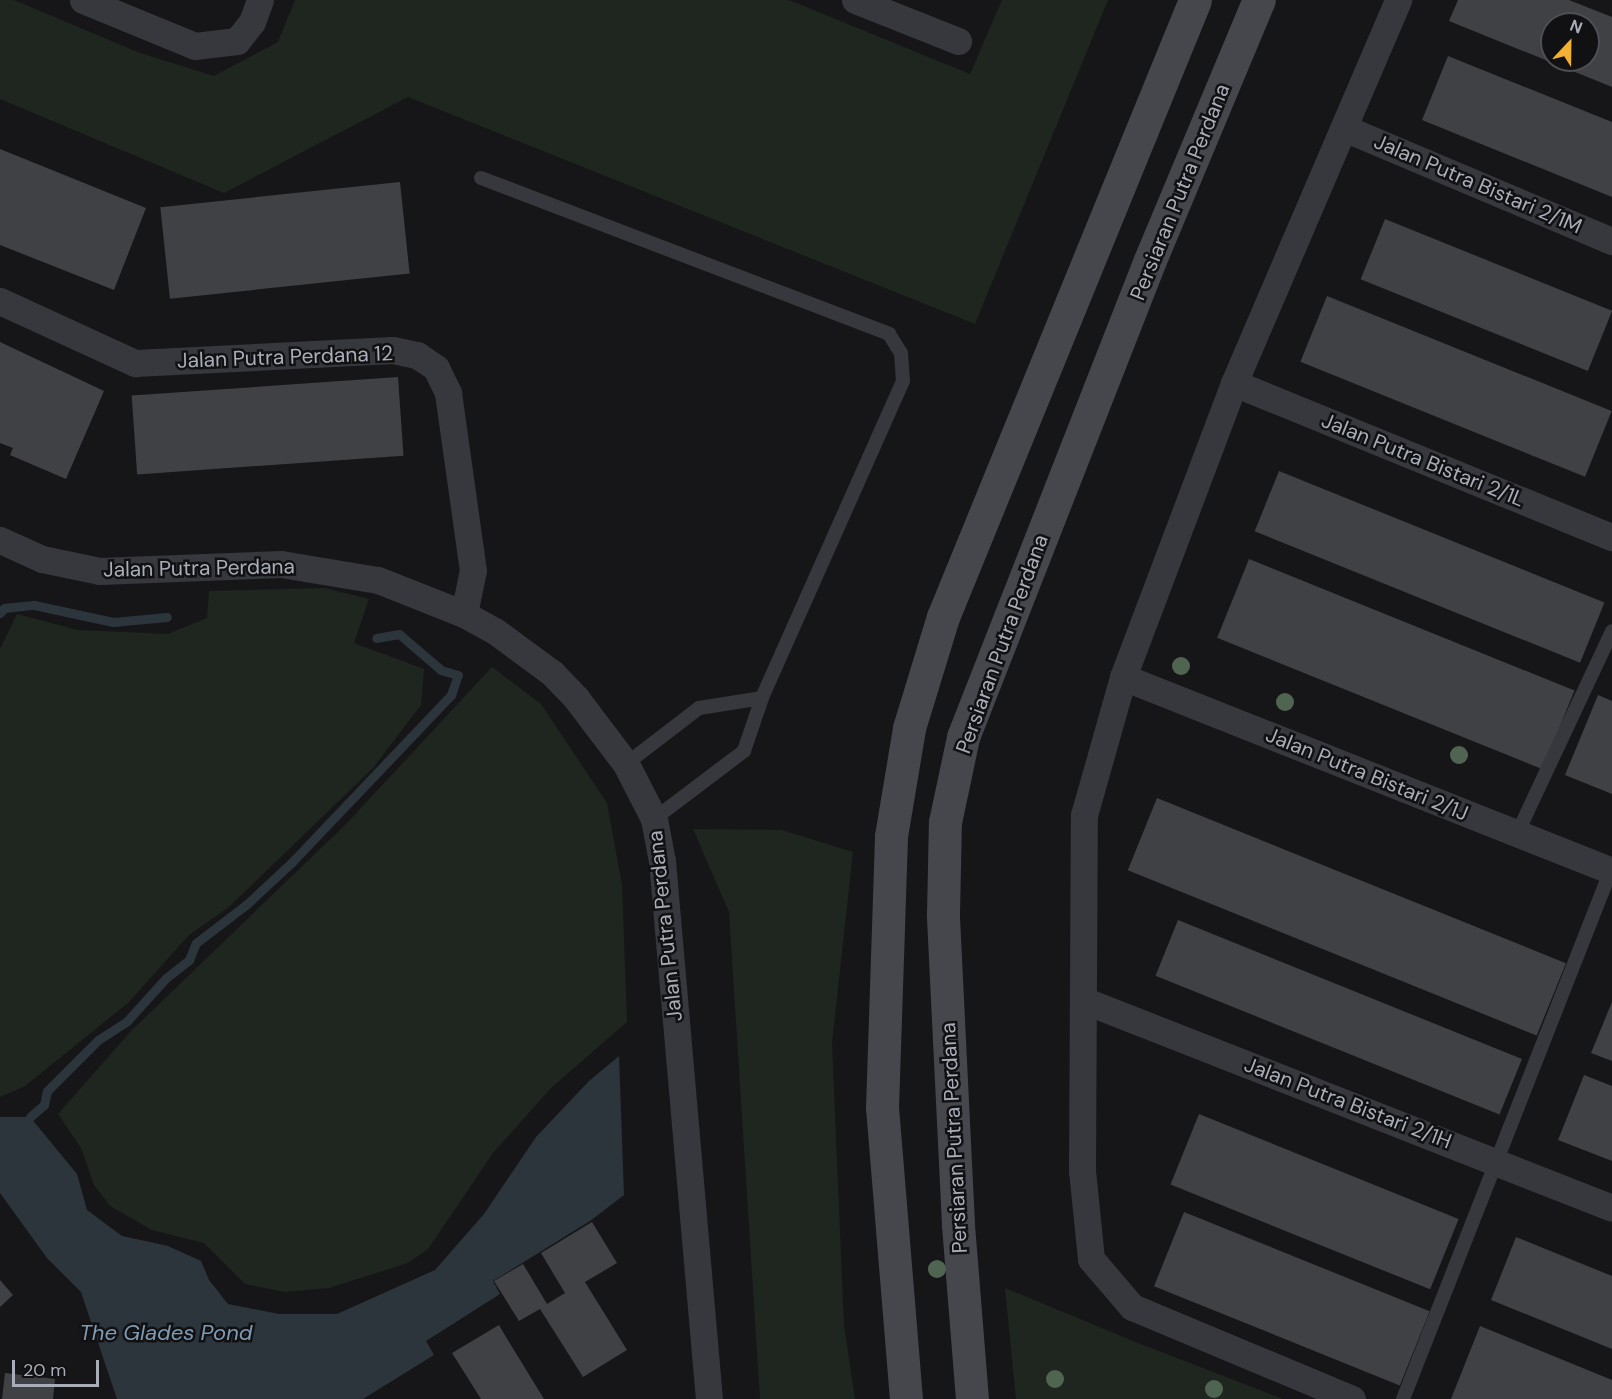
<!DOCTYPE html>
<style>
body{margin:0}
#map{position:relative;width:1612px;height:1399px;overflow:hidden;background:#161618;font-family:"DM Sans",sans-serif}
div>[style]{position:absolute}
.green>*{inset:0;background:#1e261f}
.water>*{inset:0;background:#2c353c}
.stream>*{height:9px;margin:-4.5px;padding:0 4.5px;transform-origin:4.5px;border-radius:4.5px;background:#2c353c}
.building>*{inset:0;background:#404145;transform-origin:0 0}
.service>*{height:14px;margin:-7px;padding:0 7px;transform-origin:7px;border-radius:7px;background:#37383d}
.minor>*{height:27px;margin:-13.5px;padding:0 13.5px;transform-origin:13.5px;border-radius:13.5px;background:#37383d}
.secondary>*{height:33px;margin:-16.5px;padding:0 16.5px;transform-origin:16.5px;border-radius:16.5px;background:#45474d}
.trees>*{width:18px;height:18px;margin:-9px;border-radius:50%;background:#506452}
span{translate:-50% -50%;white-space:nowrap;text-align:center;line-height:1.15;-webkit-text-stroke:5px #111113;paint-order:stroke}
.street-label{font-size:21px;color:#a8adb8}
.water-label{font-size:22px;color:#7f9bb3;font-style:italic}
.north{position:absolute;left:1540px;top:12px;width:60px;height:60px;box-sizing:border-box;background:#111113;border:2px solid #4d4f55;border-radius:50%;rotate:22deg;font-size:16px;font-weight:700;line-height:24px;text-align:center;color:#a8adb8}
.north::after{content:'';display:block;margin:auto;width:21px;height:27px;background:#f2b134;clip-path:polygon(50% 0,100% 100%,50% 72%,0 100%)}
.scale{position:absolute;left:12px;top:1360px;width:87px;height:27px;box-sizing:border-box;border:3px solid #a8adb8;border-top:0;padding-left:8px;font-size:18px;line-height:21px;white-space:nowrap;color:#a8adb8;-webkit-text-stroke:4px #111113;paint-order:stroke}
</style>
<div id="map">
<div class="green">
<div style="clip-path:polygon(0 0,14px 0,140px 53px,214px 76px,278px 42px,295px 0,789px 0,970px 74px,1002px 0,1108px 0,975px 324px,408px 97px,224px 193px,0 99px)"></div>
<div style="clip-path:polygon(325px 588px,369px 599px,354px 643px,424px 669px,421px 705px,373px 768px,229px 907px,189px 935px,128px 1003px,25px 1086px,0 1097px,0 649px,17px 614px,78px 630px,168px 634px,207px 618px,209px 591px)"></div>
<div style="clip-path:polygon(492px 667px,541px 704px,607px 803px,622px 885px,627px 1022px,551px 1088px,493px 1153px,428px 1249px,408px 1263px,329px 1288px,285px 1292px,245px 1284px,204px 1243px,152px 1230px,110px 1206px,94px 1185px,81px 1148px,58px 1114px,131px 1031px,347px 823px)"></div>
<div style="clip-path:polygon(693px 829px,782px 830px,853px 852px,832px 1043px,844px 1325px,855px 1399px,760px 1399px,729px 912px)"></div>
<div style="clip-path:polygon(1005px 1288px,1138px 1343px,1283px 1399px,1016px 1399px)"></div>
</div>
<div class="water">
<div style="clip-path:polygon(619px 1056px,624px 1195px,590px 1221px,493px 1281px,500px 1294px,426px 1341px,434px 1355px,363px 1399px,117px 1399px,81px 1292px,47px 1258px,0 1193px,0 1117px,30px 1117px,77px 1174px,87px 1210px,122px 1236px,168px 1246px,201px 1261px,209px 1280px,228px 1304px,279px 1314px,337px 1314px,435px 1270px,484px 1214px,536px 1137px,589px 1081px)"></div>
</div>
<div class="stream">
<div style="left:0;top:613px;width:6px;rotate:-51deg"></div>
<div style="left:4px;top:608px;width:30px;rotate:-6deg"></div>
<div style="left:34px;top:605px;width:81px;rotate:12.1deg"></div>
<div style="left:113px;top:622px;width:54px;rotate:-5.3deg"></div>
<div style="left:30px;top:1117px;width:18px;rotate:-41deg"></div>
<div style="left:44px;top:1105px;width:14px;rotate:-78deg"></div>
<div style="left:47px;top:1091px;width:72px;rotate:-45deg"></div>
<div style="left:98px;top:1040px;width:35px;rotate:-33deg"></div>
<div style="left:127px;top:1021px;width:58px;rotate:-47.8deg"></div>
<div style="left:166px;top:978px;width:29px;rotate:-38deg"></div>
<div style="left:189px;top:960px;width:18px;rotate:-68deg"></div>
<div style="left:196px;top:943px;width:64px;rotate:-37.4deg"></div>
<div style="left:247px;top:904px;width:62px;rotate:-43deg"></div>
<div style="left:292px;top:862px;width:231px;rotate:-46.4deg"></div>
<div style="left:451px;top:695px;width:21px;rotate:-71deg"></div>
<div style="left:458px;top:675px;width:18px;rotate:-164deg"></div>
<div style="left:441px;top:670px;width:55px;rotate:-139.4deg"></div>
<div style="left:399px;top:634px;width:23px;rotate:170deg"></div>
</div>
<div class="building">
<div style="clip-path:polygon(evenodd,1458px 0,1569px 0,1612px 17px,1612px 87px,1449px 21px,1458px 0,1552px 24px,1588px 24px,1588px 60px,1552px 60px,1552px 24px)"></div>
<div style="clip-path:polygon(1448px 56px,1612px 122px,1612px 197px,1422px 120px)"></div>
<div style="clip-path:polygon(0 149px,146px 208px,114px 290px,0 245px)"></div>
<div style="left:400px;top:182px;width:92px;height:241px;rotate:84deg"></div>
<div style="left:1385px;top:219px;width:245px;height:65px;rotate:22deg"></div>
<div style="left:1327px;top:296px;width:307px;height:71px;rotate:22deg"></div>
<div style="clip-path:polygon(0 342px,104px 391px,66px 479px,10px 455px,13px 448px,0 443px)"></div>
<div style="left:398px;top:377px;width:79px;height:267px;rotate:86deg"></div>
<div style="left:1279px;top:471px;width:351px;height:65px;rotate:22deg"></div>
<div style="left:1249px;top:559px;width:351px;height:85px;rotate:22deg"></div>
<div style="clip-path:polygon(1598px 695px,1612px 701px,1612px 794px,1565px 775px)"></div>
<div style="left:1157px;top:798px;width:441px;height:78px;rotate:22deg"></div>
<div style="left:1178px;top:920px;width:371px;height:60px;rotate:22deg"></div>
<div style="clip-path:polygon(1612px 1002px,1612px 1061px,1591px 1053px)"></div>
<div style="clip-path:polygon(1584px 1075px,1612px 1086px,1612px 1161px,1558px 1140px)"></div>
<div style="left:1199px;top:1114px;width:280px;height:76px;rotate:22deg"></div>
<div style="left:1184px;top:1212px;width:265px;height:80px;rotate:22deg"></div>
<div style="clip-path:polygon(592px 1222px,617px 1263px,585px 1282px,627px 1350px,583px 1377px,540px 1309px,519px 1321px,494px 1281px,523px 1264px,547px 1304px,565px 1293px,541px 1253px)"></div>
<div style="clip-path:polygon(1516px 1237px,1612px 1276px,1612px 1349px,1491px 1300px)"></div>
<div style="clip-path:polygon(0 1280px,13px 1295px,0 1307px)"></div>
<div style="clip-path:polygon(499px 1325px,503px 1332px,544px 1399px,481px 1399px,452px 1353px)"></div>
<div style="clip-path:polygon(1480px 1326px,1612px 1380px,1612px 1399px,1451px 1399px)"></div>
<div style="clip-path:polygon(5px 1373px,55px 1379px,53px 1399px,2px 1399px)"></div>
</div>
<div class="service">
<div style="left:481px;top:178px;width:437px;rotate:20.9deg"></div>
<div style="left:889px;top:334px;width:22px;rotate:58deg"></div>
<div style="left:901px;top:353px;width:28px;rotate:86deg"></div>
<div style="left:903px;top:381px;width:347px;rotate:114deg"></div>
<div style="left:762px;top:698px;width:56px;rotate:108.8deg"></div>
<div style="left:744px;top:751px;width:113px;rotate:142.9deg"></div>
<div style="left:626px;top:764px;width:92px;rotate:-37.5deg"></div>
<div style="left:699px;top:708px;width:64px;rotate:-9deg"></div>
<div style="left:1517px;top:834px;width:224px;rotate:-64.9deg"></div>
<div style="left:1403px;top:1399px;width:568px;rotate:-68.54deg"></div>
</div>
<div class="minor">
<div style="left:83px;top:0;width:121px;rotate:22.3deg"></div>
<div style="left:195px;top:46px;width:42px;rotate:-6.8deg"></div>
<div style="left:237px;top:41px;width:24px;rotate:-52deg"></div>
<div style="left:252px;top:22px;width:23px;rotate:-70deg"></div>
<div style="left:855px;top:0;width:111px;rotate:21.7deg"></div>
<div style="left:1344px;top:128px;width:291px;rotate:22.9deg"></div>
<div style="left:0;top:301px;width:149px;rotate:24.7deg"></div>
<div style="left:135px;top:363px;width:258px;rotate:-2.9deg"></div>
<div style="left:393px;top:350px;width:25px;rotate:12deg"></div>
<div style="left:417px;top:355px;width:23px;rotate:34deg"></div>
<div style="left:436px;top:368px;width:28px;rotate:64deg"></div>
<div style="left:448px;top:393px;width:179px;rotate:82deg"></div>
<div style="left:473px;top:570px;width:45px;rotate:101.6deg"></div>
<div style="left:1234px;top:383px;width:408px;rotate:22.2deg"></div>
<div style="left:0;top:540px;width:46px;rotate:24.3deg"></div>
<div style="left:42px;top:559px;width:59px;rotate:11.7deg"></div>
<div style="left:100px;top:571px;width:181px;rotate:-2.2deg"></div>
<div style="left:281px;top:564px;width:98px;rotate:9.4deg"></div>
<div style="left:378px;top:580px;width:92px;rotate:21.6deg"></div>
<div style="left:464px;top:614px;width:35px;rotate:29deg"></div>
<div style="left:495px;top:631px;width:71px;rotate:36.4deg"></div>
<div style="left:552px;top:673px;width:35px;rotate:46deg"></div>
<div style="left:576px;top:698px;width:83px;rotate:52.9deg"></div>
<div style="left:626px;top:764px;width:62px;rotate:63deg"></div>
<div style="left:654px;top:819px;width:43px;rotate:79.2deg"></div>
<div style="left:662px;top:861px;width:540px;rotate:85.01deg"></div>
<div style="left:1123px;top:677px;width:526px;rotate:21.64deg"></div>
<div style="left:1083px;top:1000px;width:568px;rotate:21.46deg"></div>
<div style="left:1352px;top:1399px;width:238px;rotate:-157.3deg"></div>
<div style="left:1132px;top:1307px;width:63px;rotate:-130.5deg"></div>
<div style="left:1091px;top:1259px;width:88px;rotate:-95.8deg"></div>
<div style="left:1082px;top:1171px;width:356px;rotate:-89.7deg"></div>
<div style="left:1084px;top:815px;width:143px;rotate:-74.2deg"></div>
<div style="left:1123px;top:677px;width:314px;rotate:-69.3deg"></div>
<div style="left:1234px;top:383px;width:417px;rotate:-66.8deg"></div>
</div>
<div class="secondary">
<div style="left:906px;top:1399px;width:292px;rotate:-94.7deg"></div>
<div style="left:882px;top:1108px;width:272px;rotate:-88.1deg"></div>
<div style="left:891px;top:836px;width:109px;rotate:-80.5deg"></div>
<div style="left:909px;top:728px;width:116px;rotate:-73deg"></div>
<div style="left:943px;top:617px;width:666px;rotate:-67.78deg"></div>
<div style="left:972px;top:1399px;width:176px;rotate:-94.6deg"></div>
<div style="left:958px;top:1224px;width:310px;rotate:-92.8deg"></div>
<div style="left:943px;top:914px;width:92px;rotate:-88.8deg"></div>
<div style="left:945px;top:822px;width:87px;rotate:-78deg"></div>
<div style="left:963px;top:737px;width:512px;rotate:-68.59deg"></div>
<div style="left:1150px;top:260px;width:282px;rotate:-67.3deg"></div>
</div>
<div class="trees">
<div style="left:1181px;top:666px"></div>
<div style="left:1285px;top:702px"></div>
<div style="left:1459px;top:755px"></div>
<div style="left:937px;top:1269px"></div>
<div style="left:1055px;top:1379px"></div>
<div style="left:1214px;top:1389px"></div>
</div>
<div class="street-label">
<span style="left:1478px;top:184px;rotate:23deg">Jalan Putra Bistari 2/1M</span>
<span style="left:1180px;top:192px;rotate:-68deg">Persiaran Putra Perdana</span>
<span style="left:285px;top:357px;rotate:-2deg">Jalan Putra Perdana 12</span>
<span style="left:1423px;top:460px;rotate:22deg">Jalan Putra Bistari 2/1L</span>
<span style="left:199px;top:568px;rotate:-1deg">Jalan Putra Perdana</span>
<span style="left:1002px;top:644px;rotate:-70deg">Persiaran Putra Perdana</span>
<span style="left:1367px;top:774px;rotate:22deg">Jalan Putra Bistari 2/1J</span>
<span style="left:665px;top:926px;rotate:-96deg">Jalan Putra Perdana</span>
<span style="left:1348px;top:1103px;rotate:21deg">Jalan Putra Bistari 2/1H</span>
<span style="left:954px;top:1138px;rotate:-93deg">Persiaran Putra Perdana</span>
</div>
<div class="water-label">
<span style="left:166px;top:1333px">The Glades Pond</span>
</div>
<div class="north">N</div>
<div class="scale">20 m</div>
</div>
